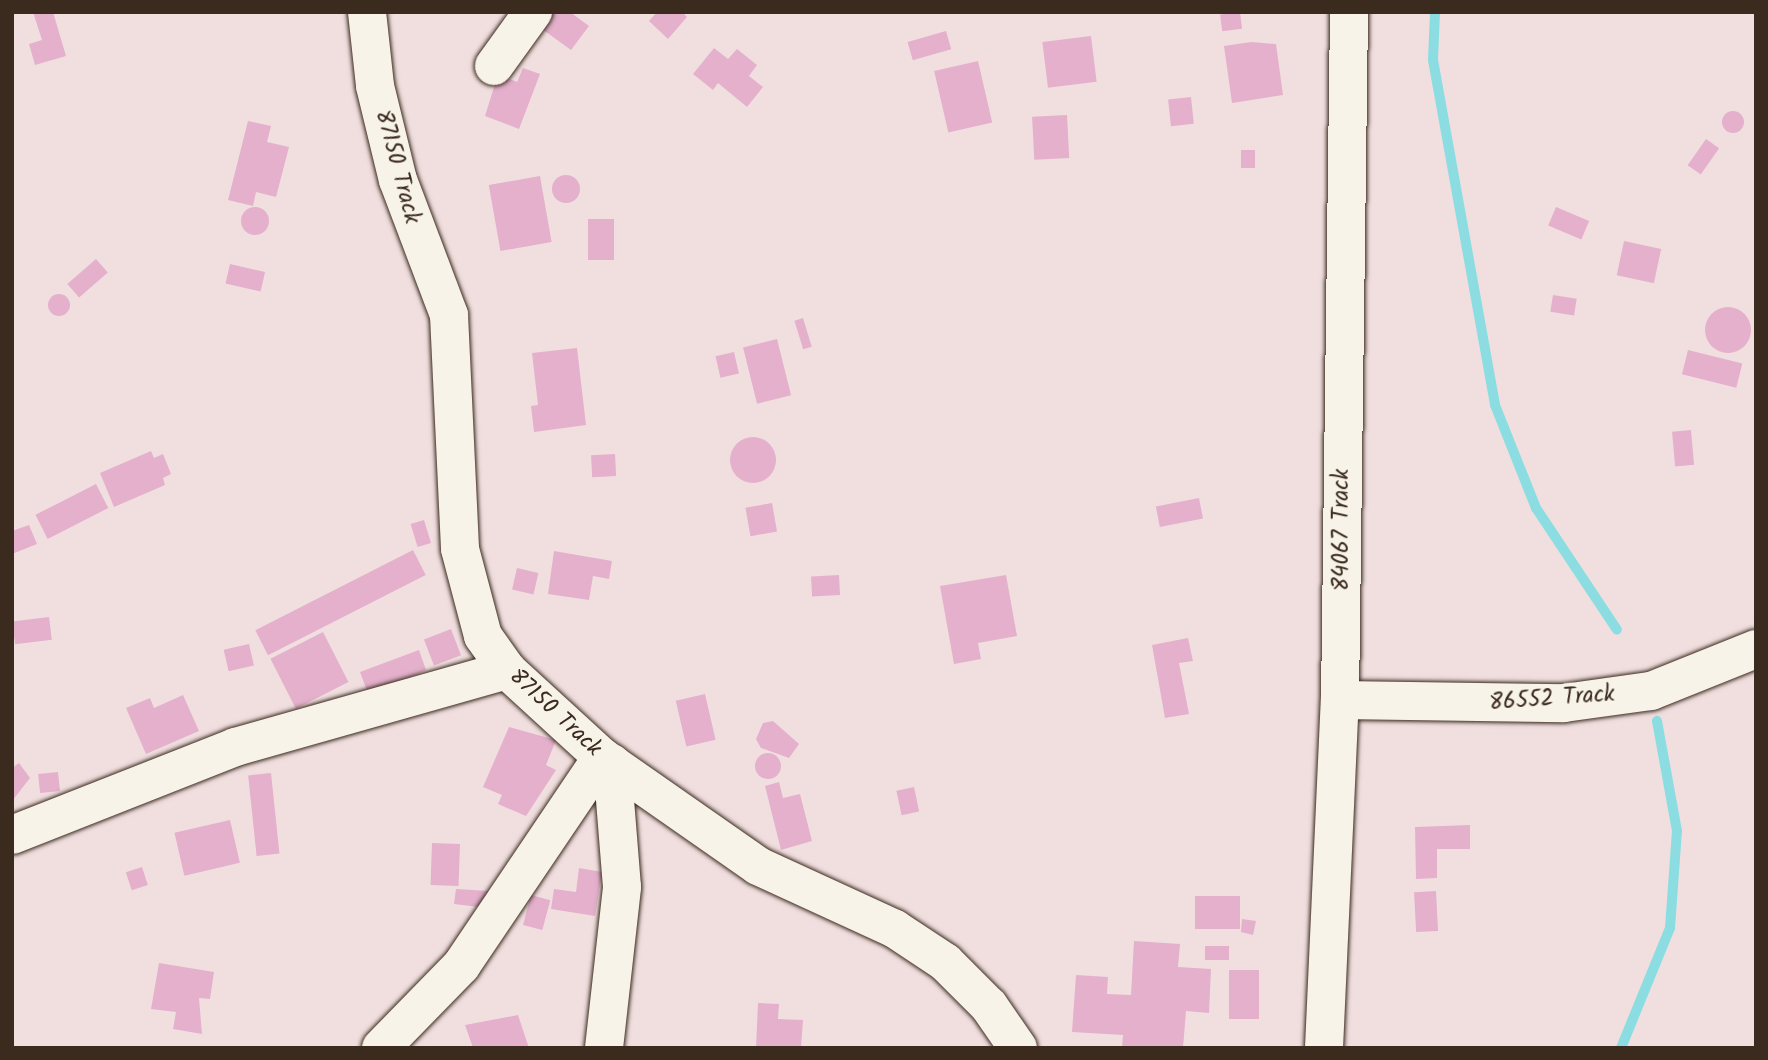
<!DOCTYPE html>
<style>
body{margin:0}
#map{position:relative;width:1768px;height:1060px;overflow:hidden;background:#f1dfe0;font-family:Kalam,sans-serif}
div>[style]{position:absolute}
.stream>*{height:10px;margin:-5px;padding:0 5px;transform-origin:5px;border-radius:5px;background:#8bdde2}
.building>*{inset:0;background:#e4b0cc;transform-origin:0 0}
.round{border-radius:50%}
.roads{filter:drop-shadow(0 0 2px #3b2a1e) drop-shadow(0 0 2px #3b2a1e)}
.minor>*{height:38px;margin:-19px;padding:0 19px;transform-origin:19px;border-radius:19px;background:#f7f3e8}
span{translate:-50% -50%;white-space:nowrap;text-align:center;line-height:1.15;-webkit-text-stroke:7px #f7f3e8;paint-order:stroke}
.street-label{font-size:23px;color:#3b2a1e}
.frame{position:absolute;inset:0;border:14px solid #3b2a1e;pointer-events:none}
</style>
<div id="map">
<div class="stream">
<div style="left:1435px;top:12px;width:48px;rotate:92.4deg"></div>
<div style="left:1433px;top:60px;width:351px;rotate:79.8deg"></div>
<div style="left:1495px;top:405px;width:111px;rotate:68.3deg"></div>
<div style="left:1536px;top:508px;width:146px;rotate:56.4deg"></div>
<div style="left:1621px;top:1048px;width:130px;rotate:-67.8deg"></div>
<div style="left:1670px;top:928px;width:97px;rotate:-85.9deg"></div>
<div style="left:1677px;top:831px;width:112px;rotate:-100.3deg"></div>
</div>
<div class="building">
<div style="clip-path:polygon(33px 12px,53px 12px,66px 56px,35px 65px,29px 44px,42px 40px)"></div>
<div style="clip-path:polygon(543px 12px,570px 12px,589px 26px,571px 50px,535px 24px)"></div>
<div style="clip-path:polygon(657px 12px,682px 12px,687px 17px,668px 39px,649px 21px)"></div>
<div style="left:1240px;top:12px;width:17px;height:20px;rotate:83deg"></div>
<div style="left:946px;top:31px;width:19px;height:40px;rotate:74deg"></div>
<div style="left:1091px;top:36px;width:46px;height:49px;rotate:83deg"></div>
<div style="clip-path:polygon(1251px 42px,1276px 44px,1283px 95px,1232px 103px,1224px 46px)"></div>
<div style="clip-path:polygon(714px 48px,728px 59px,737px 49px,757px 65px,749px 76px,763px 87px,747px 107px,718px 83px,713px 90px,693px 74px)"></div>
<div style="left:978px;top:61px;width:63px;height:45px;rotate:77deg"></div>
<div style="clip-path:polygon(523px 68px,540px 74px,519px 129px,485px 116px,498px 74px,517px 82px)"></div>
<div style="left:1191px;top:97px;width:27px;height:23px;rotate:84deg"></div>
<div class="round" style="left:1722px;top:111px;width:22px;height:22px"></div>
<div style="left:1067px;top:115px;width:43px;height:35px;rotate:87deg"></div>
<div style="clip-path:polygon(248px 121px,271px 126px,267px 142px,289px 147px,276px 197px,256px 192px,253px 206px,228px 200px)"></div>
<div style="left:1706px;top:139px;width:16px;height:32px;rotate:35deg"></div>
<div style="left:1241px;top:150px;width:14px;height:18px"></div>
<div class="round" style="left:552px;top:175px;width:28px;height:28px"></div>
<div style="left:540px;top:176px;width:67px;height:52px;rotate:80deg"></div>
<div style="left:1556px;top:207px;width:36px;height:20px;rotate:23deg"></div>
<div class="round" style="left:241px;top:207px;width:28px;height:28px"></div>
<div style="left:588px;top:219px;width:26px;height:41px"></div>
<div style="left:1624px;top:241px;width:38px;height:35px;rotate:12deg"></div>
<div style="left:96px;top:259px;width:18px;height:38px;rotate:49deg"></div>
<div style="left:230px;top:264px;width:36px;height:20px;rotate:13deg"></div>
<div class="round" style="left:48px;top:294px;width:22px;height:22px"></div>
<div style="left:1553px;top:295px;width:24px;height:17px;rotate:9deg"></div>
<div class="round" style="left:1705px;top:307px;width:46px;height:46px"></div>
<div style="left:803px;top:318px;width:30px;height:9px;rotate:73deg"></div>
<div style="left:777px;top:339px;width:58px;height:35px;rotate:76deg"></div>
<div style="clip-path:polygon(577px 348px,586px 425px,534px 432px,531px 406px,538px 405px,532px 353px)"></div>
<div style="left:1688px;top:350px;width:56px;height:25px;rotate:14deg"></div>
<div style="left:734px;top:352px;width:22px;height:19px;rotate:77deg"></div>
<div style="left:1691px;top:430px;width:35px;height:19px;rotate:85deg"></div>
<div class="round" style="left:730px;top:437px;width:46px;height:46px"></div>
<div style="clip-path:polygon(151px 451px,154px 458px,163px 454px,171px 474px,163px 478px,165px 485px,114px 507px,100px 473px)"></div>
<div style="left:615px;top:454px;width:22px;height:24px;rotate:87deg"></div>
<div style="left:96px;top:484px;width:27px;height:68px;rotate:63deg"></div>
<div style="left:1199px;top:498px;width:21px;height:44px;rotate:79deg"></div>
<div style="left:772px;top:503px;width:29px;height:27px;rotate:80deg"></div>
<div style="left:424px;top:520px;width:24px;height:14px;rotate:73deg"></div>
<div style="clip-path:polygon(29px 525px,37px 544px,12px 554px,12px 531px)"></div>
<div style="left:413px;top:550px;width:28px;height:177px;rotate:63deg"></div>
<div style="clip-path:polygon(554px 551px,612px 561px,609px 579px,593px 576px,589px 600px,548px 594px)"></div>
<div style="left:517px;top:568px;width:22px;height:22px;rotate:13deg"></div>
<div style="left:839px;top:575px;width:20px;height:28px;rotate:87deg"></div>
<div style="clip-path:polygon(1006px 575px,1017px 636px,978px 643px,981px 659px,954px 664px,940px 586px)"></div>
<div style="left:49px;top:617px;width:23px;height:37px;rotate:83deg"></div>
<div style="left:451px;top:629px;width:28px;height:29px;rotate:69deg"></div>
<div style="left:323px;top:632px;width:56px;height:59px;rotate:63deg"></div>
<div style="clip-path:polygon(1188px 638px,1193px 661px,1179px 663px,1189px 714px,1165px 718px,1152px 645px)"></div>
<div style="left:249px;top:644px;width:22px;height:26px;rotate:77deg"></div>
<div style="clip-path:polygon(419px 650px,426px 670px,369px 696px,360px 672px)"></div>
<div style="left:705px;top:694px;width:47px;height:30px;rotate:77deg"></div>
<div style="clip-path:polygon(183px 695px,199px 731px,146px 754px,126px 708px,150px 698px,154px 708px)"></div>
<div style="clip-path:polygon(773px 721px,799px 744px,789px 758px,761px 748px,756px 739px,763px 723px)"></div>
<div style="clip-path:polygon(509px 727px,556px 740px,546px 765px,556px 770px,526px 816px,498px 804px,502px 795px,483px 787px)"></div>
<div class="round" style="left:755px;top:753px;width:26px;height:26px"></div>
<div style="clip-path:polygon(19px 763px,30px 778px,12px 801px,12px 768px)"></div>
<div style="left:58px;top:772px;width:19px;height:20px;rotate:84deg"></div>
<div style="left:271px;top:773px;width:81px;height:23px;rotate:84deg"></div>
<div style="clip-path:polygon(779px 782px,783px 798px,800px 794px,812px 841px,781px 850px,765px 786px)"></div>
<div style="left:914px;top:787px;width:25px;height:18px;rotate:78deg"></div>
<div style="left:230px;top:820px;width:44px;height:57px;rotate:77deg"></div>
<div style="clip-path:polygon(1470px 825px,1470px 849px,1437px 849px,1437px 878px,1416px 879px,1415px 827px)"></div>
<div style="left:432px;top:843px;width:28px;height:42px;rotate:2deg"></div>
<div style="left:142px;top:867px;width:19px;height:17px;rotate:72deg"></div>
<div style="clip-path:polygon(579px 868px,602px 872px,595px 916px,551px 909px,554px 889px,576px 892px)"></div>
<div style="clip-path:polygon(456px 889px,489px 891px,488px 908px,454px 904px)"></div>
<div style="left:1436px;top:891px;width:40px;height:22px;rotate:87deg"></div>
<div style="left:531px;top:895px;width:20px;height:31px;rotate:15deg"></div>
<div style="left:1195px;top:896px;width:45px;height:33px"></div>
<div style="clip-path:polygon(1242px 919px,1256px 921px,1253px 935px,1241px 932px)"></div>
<div style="clip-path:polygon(1134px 941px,1180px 944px,1178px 967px,1211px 969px,1209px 1013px,1186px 1011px,1183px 1048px,1122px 1048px,1123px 1035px,1072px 1032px,1076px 975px,1108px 977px,1107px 994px,1131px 995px)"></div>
<div style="left:1205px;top:946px;width:24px;height:14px"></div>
<div style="clip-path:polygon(159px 963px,214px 972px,210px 999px,199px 998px,202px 1034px,173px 1029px,176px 1012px,151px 1009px)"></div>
<div style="left:1229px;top:970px;width:30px;height:49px"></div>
<div style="clip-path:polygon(758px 1003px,779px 1004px,778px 1019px,803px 1020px,801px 1048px,756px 1048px)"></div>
<div style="clip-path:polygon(518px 1015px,529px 1048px,473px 1048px,465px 1025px)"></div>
</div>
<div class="roads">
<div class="minor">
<div style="left:367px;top:12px;width:74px;rotate:83.8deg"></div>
<div style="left:375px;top:86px;width:97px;rotate:76.3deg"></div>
<div style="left:398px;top:180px;width:144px;rotate:69.3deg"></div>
<div style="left:449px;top:315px;width:234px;rotate:87.3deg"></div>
<div style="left:460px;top:549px;width:90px;rotate:75.2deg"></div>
<div style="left:483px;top:636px;width:42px;rotate:54.8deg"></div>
<div style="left:507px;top:670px;width:129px;rotate:42.5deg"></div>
<div style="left:602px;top:757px;width:190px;rotate:34.9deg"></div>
<div style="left:758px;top:866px;width:151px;rotate:24.7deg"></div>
<div style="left:895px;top:929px;width:60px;rotate:33.4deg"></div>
<div style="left:945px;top:962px;width:62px;rotate:45deg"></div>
<div style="left:989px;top:1006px;width:51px;rotate:55.4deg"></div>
<div style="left:494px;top:66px;width:67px;rotate:-54.2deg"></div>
<div style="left:1340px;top:700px;width:224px;rotate:0.8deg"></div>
<div style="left:1564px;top:703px;width:88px;rotate:-7.9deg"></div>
<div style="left:1651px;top:691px;width:113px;rotate:-21.8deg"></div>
<div style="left:12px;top:835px;width:240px;rotate:-21.5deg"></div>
<div style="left:235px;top:747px;width:283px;rotate:-15.8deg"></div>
<div style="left:381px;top:1048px;width:115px;rotate:-45.7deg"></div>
<div style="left:461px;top:966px;width:252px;rotate:-56deg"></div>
<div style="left:604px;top:1048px;width:162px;rotate:-83.6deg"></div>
<div style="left:622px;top:887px;width:124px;rotate:-94.6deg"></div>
<div style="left:1324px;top:1048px;width:348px;rotate:-87.4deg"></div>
<div style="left:1340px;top:700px;width:688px;rotate:-89.25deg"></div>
</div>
</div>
<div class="street-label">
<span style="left:397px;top:167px;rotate:75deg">87150 Track</span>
<span style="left:1342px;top:530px;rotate:-90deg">84067 Track</span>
<span style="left:1552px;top:699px;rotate:-4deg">86552 Track</span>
<span style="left:555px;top:713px;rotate:43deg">87150 Track</span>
</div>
<div class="frame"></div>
</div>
